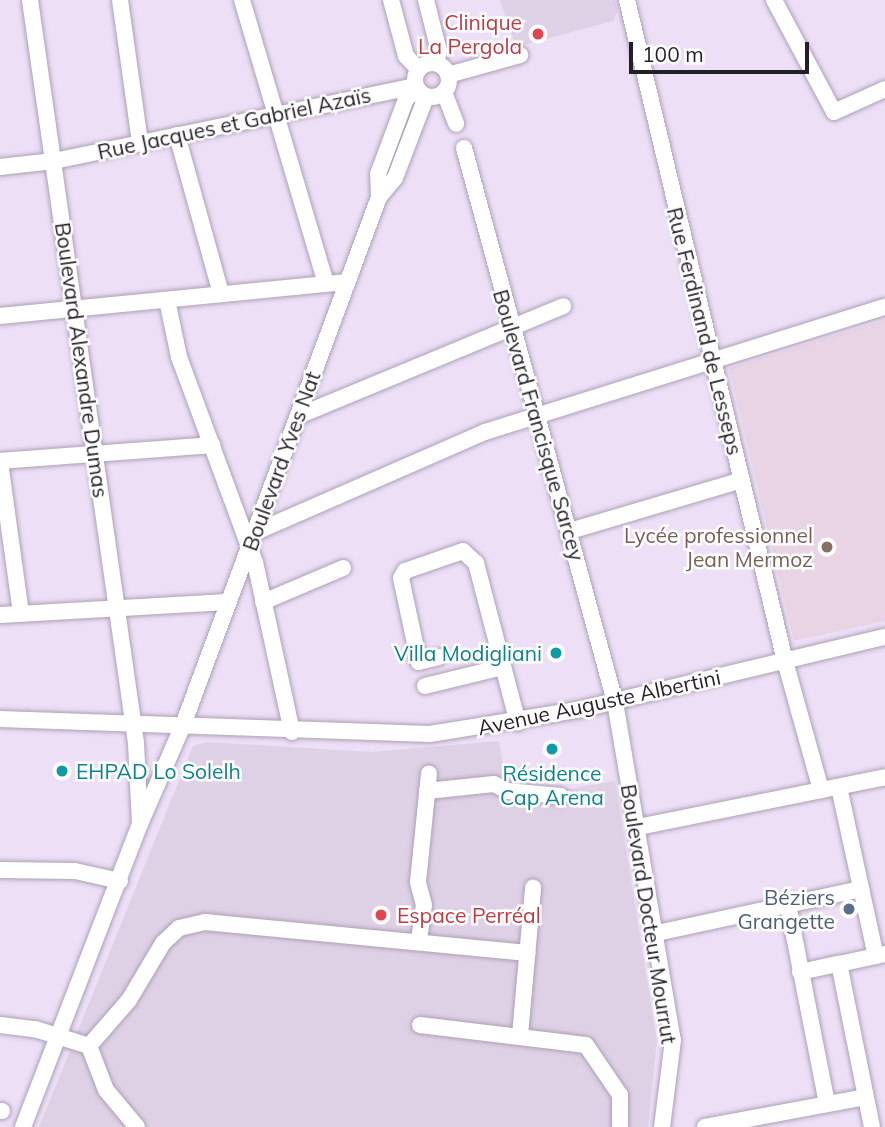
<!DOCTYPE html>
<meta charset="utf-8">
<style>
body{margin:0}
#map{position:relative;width:885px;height:1127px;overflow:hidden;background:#ecdff6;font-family:Mulish,sans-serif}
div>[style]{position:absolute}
.education>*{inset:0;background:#e8d4e4}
.medical>*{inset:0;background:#dfd1e5}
.roads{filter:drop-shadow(0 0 2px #ada0b6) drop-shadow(0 0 2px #ada0b6)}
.minor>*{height:16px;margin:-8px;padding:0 8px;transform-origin:8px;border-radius:8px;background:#fff}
.minor>.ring{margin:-8px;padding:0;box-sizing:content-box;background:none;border:16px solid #fff;border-radius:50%}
.dots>*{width:19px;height:19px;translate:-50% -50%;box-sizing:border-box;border:4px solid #fff;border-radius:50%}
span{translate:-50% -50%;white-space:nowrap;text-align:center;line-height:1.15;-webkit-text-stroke:5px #fff;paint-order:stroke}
.health-label{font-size:21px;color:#be3a42}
.right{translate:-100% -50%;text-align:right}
.left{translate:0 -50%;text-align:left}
.street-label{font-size:21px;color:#241f27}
.education-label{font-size:21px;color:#785e54}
.culture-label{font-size:21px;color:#0d838f}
.service-label{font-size:21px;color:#4e5e75}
.scale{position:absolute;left:629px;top:42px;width:180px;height:32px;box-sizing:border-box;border:4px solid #241f27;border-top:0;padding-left:9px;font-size:21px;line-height:24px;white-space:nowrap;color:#241f27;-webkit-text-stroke:5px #fff;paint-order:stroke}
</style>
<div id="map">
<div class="education">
<div style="clip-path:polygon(885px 320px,885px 621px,794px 641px,729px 368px)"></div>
</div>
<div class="medical">
<div style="clip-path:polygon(500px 0,615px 0,618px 11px,613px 21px,516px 47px)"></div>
<div style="clip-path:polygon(499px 741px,504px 773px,518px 787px,557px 791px,615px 781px,657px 1040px,648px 1127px,39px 1127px,193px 746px,207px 742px,371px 752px)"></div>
</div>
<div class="roads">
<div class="minor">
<div style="left:30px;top:0;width:751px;rotate:81.88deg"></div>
<div style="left:136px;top:743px;width:81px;rotate:87.2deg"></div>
<div style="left:120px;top:0;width:144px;rotate:82deg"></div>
<div style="left:242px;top:0;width:293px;rotate:73.5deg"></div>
<div style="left:391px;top:0;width:58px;rotate:75deg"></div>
<div style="left:406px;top:56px;width:18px;rotate:47deg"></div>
<div style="left:426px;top:0;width:53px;rotate:75.7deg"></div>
<div style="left:439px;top:51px;width:12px;rotate:104deg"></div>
<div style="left:627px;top:0;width:680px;rotate:76.56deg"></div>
<div style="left:785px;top:661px;width:134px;rotate:74.4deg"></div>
<div style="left:774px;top:0;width:127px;rotate:61.8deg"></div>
<div style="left:834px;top:112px;width:56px;rotate:-24.3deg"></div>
<div class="ring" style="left:415px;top:63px;width:18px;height:18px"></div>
<div style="left:448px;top:75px;width:75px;rotate:-15.5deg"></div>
<div style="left:444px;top:92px;width:34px;rotate:69deg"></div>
<div style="left:177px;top:135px;width:165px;rotate:74.5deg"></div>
<div style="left:464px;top:148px;width:574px;rotate:74.75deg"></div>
<div style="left:615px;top:702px;width:343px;rotate:80.3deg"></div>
<div style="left:673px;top:1040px;width:88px;rotate:97.2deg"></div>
<div style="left:0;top:167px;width:54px;rotate:-6.3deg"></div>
<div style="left:54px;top:161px;width:369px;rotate:-11.7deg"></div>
<div style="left:379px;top:197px;width:23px;rotate:-92deg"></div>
<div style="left:378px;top:174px;width:80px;rotate:-69.5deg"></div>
<div style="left:406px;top:99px;width:15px;rotate:-42deg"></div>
<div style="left:167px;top:300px;width:58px;rotate:78.1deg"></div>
<div style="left:179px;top:357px;width:219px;rotate:69.7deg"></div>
<div style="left:255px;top:562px;width:174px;rotate:77.7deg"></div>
<div style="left:0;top:316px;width:349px;rotate:-5.6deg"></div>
<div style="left:298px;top:416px;width:287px;rotate:-22.5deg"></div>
<div style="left:0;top:461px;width:213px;rotate:-4.3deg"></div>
<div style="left:0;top:462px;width:152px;rotate:82.1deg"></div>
<div style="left:570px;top:531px;width:179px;rotate:-16.5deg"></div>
<div style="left:256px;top:532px;width:250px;rotate:-23.6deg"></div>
<div style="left:485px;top:432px;width:419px;rotate:-17.4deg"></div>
<div style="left:263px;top:602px;width:87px;rotate:-23deg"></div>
<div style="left:0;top:615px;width:228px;rotate:-3.3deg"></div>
<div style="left:439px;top:657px;width:21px;rotate:166deg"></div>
<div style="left:419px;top:662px;width:86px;rotate:-102.1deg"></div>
<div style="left:401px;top:578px;width:8px;rotate:-60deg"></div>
<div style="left:405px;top:571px;width:61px;rotate:-19deg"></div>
<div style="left:463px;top:551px;width:18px;rotate:43deg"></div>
<div style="left:476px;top:563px;width:165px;rotate:75.3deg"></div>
<div style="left:425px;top:686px;width:80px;rotate:-13.7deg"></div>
<div style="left:0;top:719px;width:430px;rotate:2deg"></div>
<div style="left:430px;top:734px;width:154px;rotate:-9.3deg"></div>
<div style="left:582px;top:709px;width:311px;rotate:-13.4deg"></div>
<div style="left:839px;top:787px;width:173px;rotate:77.7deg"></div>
<div style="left:427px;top:791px;width:67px;rotate:-6deg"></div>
<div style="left:494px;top:784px;width:15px;rotate:28deg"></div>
<div style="left:507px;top:791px;width:54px;rotate:5.3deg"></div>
<div style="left:638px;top:827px;width:252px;rotate:-11.4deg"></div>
<div style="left:0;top:870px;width:75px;rotate:0.8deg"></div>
<div style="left:75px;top:871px;width:46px;rotate:12.5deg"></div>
<div style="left:788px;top:905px;width:202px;rotate:78.9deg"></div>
<div style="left:657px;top:933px;width:209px;rotate:-12.2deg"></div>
<div style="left:419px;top:940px;width:35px;rotate:-82deg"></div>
<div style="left:424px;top:905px;width:24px;rotate:-105deg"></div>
<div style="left:418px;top:882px;width:109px;rotate:-84.2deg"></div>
<div style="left:800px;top:972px;width:40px;rotate:-12deg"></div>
<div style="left:0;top:1025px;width:35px;rotate:7deg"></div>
<div style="left:35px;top:1029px;width:57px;rotate:17.5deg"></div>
<div style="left:420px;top:1025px;width:167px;rotate:6.9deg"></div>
<div style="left:586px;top:1045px;width:60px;rotate:55.8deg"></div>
<div style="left:620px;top:1095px;width:32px;rotate:90deg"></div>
<div style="left:520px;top:1035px;width:148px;rotate:-84.9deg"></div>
<div style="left:0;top:1111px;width:2px"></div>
<div style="left:23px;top:1127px;width:325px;rotate:-68.9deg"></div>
<div style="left:140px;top:824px;width:108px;rotate:-66.5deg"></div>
<div style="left:183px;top:725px;width:563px;rotate:-69.63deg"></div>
<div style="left:379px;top:197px;width:25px;rotate:-50deg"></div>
<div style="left:395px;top:178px;width:87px;rotate:-69.1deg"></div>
<div style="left:137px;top:1127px;width:48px;rotate:-130deg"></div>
<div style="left:106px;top:1090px;width:47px;rotate:-111.1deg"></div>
<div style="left:89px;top:1046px;width:61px;rotate:-49deg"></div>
<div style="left:129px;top:1000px;width:66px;rotate:-59.2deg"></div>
<div style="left:163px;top:943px;width:22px;rotate:-43deg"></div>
<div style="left:179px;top:928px;width:27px;rotate:-13deg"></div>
<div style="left:205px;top:922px;width:324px;rotate:5.5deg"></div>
<div style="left:705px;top:1127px;width:163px;rotate:-10.6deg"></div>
<div style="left:872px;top:1127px;width:166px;rotate:-101.4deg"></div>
<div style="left:839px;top:964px;width:47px;rotate:-12.3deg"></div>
</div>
</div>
<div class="dots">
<div style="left:538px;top:34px;background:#e0444e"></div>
<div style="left:827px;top:547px;background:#8d6e63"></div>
<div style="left:556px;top:653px;background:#0f9aa8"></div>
<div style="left:552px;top:749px;background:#0f9aa8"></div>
<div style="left:62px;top:771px;background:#0f9aa8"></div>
<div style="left:849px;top:909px;background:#5c6f8a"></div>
<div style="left:381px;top:915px;background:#e0444e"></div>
</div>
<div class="health-label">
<span class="right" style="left:522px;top:34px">Clinique<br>La Pergola</span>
<span class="left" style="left:397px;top:915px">Espace Perréal</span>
</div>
<div class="street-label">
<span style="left:234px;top:123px;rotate:-12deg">Rue Jacques et Gabriel Azaïs</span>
<span style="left:705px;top:331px;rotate:76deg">Rue Ferdinand de Lesseps</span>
<span style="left:82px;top:360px;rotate:82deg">Boulevard Alexandre Dumas</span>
<span style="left:539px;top:425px;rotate:74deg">Boulevard Francisque Sarcey</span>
<span style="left:281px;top:461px;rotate:-70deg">Boulevard Yves Nat</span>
<span style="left:599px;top:702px;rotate:-12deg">Avenue Auguste Albertini</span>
<span style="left:649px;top:914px;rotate:81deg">Boulevard Docteur Mourrut</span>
</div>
<div class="education-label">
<span class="right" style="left:813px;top:547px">Lycée professionnel<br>Jean Mermoz</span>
</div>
<div class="culture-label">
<span class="right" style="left:542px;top:653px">Villa Modigliani</span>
<span class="left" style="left:76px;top:771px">EHPAD Lo Solelh</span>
<span style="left:552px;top:785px">Résidence<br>Cap Arena</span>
</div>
<div class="service-label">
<span class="right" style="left:835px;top:909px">Béziers<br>Grangette</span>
</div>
<div class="scale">100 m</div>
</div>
